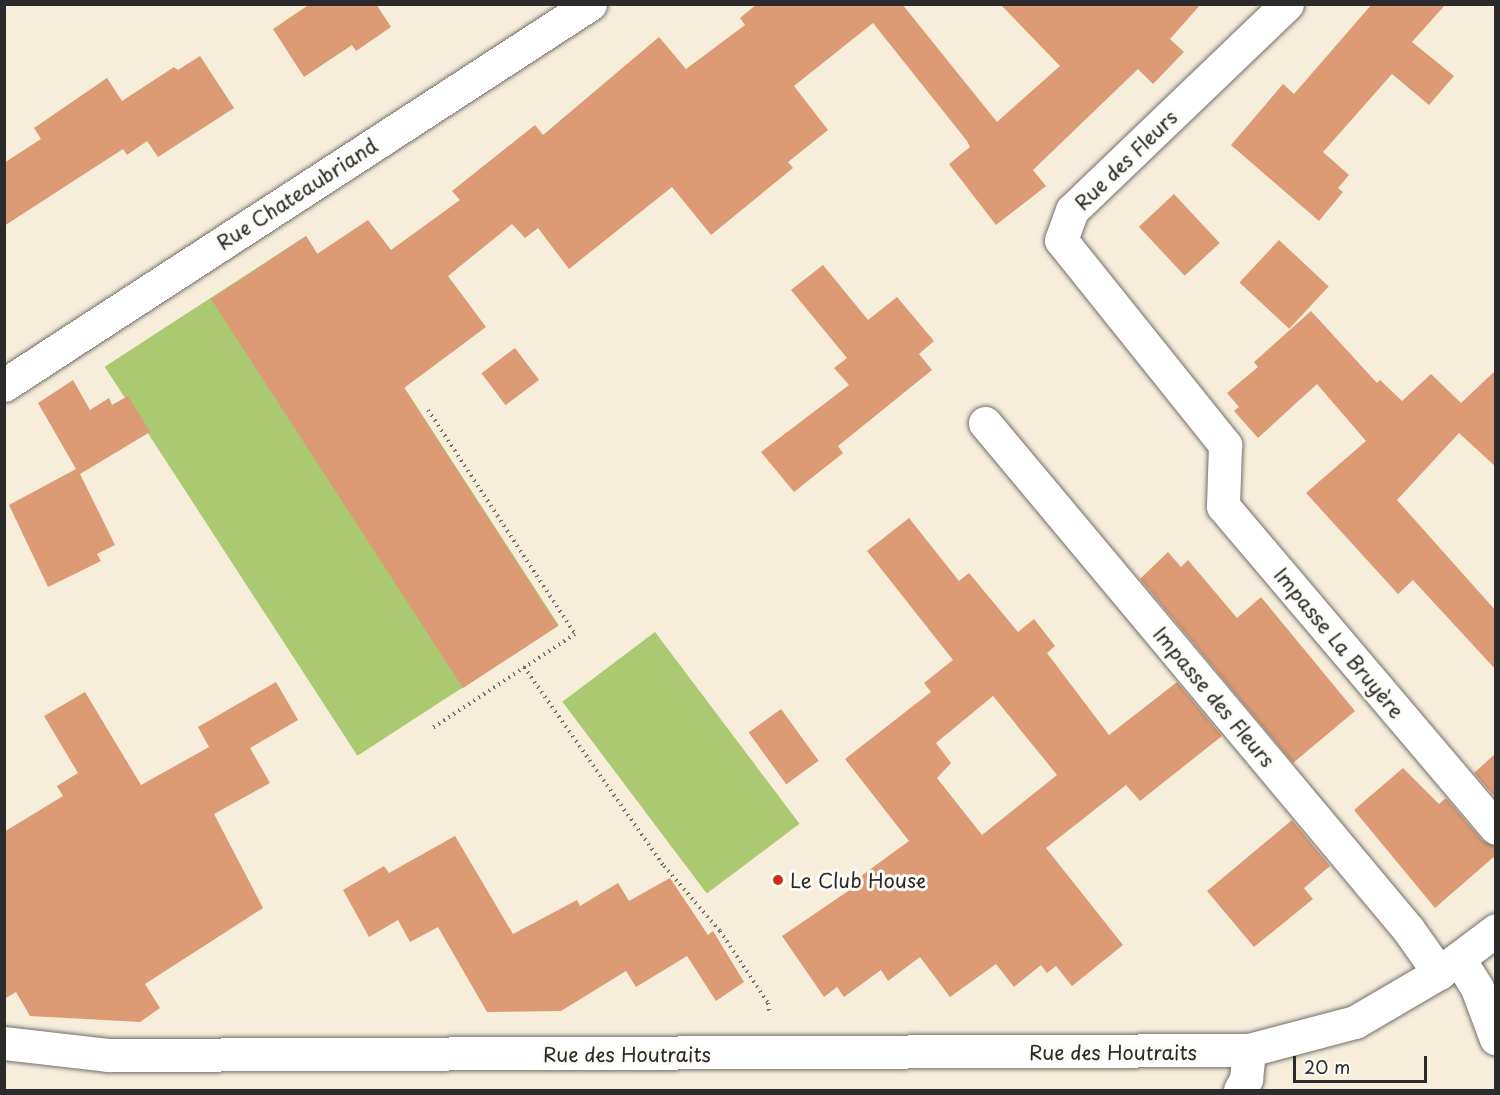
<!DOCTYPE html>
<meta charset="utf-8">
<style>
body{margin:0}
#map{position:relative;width:1500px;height:1095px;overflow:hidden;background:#f6eddb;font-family:"Playpen Sans",sans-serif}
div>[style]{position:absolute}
.green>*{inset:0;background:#abc970;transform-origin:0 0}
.building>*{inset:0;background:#dc9b75;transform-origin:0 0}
.path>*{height:4px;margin-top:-2px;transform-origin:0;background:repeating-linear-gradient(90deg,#726f69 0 1.5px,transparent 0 6px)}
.roads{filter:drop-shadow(0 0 2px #726f69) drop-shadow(0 0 2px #726f69)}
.street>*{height:33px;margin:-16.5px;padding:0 16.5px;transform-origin:16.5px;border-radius:16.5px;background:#fff}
.dots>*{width:16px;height:16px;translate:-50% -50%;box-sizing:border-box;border:3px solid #fdfcf7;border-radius:50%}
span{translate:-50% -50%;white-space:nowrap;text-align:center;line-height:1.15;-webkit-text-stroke:6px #fdfcf7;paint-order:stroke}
.street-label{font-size:20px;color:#2b2b2b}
.poi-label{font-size:20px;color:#2b2b2b}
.left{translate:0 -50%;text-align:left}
.frame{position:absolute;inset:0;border:6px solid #2b2b2b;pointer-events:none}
.scale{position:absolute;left:1293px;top:1056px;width:134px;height:27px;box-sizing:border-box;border:3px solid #2b2b2b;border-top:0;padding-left:8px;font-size:18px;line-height:21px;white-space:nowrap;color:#2b2b2b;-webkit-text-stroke:4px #fdfcf7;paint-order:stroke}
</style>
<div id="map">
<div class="green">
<div style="left:306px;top:236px;width:464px;height:240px;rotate:57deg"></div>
<div style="left:655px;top:632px;width:240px;height:116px;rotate:53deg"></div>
</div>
<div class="building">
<div style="clip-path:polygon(310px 4px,376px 4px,391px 27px,356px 51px,352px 45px,304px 77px,273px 29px)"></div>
<div style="clip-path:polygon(757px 4px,902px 4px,997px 122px,1060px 66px,1000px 4px,1201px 4px,1170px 39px,1184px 52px,1153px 84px,1138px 69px,1033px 170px,1046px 186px,996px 225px,949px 164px,970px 147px,967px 141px,873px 23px,794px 86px,828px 130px,788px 162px,793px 168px,711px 235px,672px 187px,569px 269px,538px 228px,525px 238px,512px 224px,448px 276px,486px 327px,404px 388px,558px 626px,463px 688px,211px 299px,306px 236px,317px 254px,368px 220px,391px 250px,460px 200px,452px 191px,496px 156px,535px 125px,543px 135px,659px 37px,686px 69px,745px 25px,740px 18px)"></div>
<div style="clip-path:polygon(1372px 4px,1446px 4px,1412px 42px,1454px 76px,1429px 105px,1392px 74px,1323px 152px,1349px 175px,1338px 188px,1343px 192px,1319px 221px,1231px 145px,1283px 84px,1294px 94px)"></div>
<div style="clip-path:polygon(200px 56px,234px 108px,158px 157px,147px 141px,127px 155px,123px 149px,4px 226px,4px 163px,41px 139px,34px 128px,107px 78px,122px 101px,174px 67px,178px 70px)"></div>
<div style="left:1174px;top:194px;width:67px;height:48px;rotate:47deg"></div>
<div style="left:1279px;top:240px;width:68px;height:58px;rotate:43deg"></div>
<div style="clip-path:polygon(823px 265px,868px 320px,897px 297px,934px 341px,919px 354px,932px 370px,838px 446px,843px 453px,794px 492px,761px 452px,849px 385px,834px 368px,847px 358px,791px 290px)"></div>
<div style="clip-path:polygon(1311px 311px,1377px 383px,1380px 380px,1402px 401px,1431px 374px,1461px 403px,1496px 370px,1496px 467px,1459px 433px,1397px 500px,1496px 611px,1496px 670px,1413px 580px,1398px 594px,1306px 493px,1366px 441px,1317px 384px,1258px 438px,1234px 411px,1239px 407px,1227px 393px,1258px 367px,1254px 362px)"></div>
<div style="left:515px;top:348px;width:40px;height:42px;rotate:53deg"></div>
<div style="clip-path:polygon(73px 380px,90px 410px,109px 398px,112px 405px,128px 396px,150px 432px,80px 474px,115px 545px,97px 554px,101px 561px,48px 587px,9px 505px,76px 469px,38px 403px)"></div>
<div style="clip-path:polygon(evenodd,909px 518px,959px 581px,969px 573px,1018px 632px,1034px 619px,1055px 646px,1047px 653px,1109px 735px,1177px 682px,1222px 736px,1140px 801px,1126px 785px,1046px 848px,1123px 945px,1072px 986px,1056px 966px,1047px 973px,1041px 965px,1014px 987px,996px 964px,950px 997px,920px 957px,888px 981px,881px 970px,844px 997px,837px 987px,824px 997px,782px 936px,860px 883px,857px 879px,909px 841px,845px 759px,931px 692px,924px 683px,953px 660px,867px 551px,909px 518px,993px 696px,1057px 775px,982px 835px,937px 778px,951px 763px,936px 743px,993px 696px)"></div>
<div style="clip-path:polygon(1168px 552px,1181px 567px,1188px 560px,1237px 618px,1261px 597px,1355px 711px,1293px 763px,1140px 579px)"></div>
<div style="clip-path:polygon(276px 682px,298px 720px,250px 748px,270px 783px,214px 814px,263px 908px,145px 984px,160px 1008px,140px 1022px,30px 1016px,16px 992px,4px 999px,4px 832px,63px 796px,57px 786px,78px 773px,44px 716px,85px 692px,141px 785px,209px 747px,198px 727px)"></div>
<div style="left:781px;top:709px;width:64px;height:40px;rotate:54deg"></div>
<div style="clip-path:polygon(1496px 753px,1496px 798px,1474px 773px)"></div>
<div style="clip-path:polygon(1403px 768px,1439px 804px,1446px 798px,1482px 840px,1496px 846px,1496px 855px,1435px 908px,1354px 810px)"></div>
<div style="clip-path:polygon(1292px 820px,1330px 866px,1304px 888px,1313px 899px,1254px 947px,1207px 891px)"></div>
<div style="clip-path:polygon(455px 836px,513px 934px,577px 900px,580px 906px,618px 883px,629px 901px,670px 878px,708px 935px,713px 931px,744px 982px,716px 1001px,687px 956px,636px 987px,626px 971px,561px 1011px,487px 1012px,438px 927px,410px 942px,398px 920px,369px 937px,343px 890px,384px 866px,389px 873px)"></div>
</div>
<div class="path">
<div style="left:428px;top:410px;width:268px;rotate:56.7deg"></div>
<div style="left:575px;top:634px;width:173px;rotate:146.6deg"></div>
<div style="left:524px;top:667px;width:243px;rotate:54.9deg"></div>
<div style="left:664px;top:866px;width:86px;rotate:49.3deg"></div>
<div style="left:720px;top:931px;width:87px;rotate:56.3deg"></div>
<div style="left:768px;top:1003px;width:11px;rotate:80deg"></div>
</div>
<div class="roads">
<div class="street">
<div style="left:1287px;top:4px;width:298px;rotate:136.2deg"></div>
<div style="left:1072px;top:210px;width:32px;rotate:110deg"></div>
<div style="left:1061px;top:240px;width:263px;rotate:51.3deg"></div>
<div style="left:1225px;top:445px;width:61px;rotate:91.9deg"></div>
<div style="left:1223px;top:506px;width:422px;rotate:49.7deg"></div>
<div style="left:4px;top:385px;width:699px;rotate:-33.03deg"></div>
<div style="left:985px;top:423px;width:660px;rotate:50.11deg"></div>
<div style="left:1408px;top:929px;width:54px;rotate:54.8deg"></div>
<div style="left:1459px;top:959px;width:34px;rotate:58deg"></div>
<div style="left:1477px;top:988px;width:54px;rotate:69.6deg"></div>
<div style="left:4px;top:1043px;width:105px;rotate:6.6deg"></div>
<div style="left:108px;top:1055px;width:1141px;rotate:-0.25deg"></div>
<div style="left:1240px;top:1090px;width:13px;rotate:-61deg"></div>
<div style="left:1246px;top:1079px;width:29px;rotate:-84deg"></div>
<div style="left:1249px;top:1050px;width:110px;rotate:-14.8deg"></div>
<div style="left:1355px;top:1022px;width:97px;rotate:-30.3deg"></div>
<div style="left:1439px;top:973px;width:71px;rotate:-37deg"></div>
</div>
</div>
<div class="dots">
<div style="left:778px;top:880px;background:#c8321e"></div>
</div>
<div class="street-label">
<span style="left:1126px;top:160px;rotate:-44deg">Rue des Fleurs</span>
<span style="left:297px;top:194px;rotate:-33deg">Rue Chateaubriand</span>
<span style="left:1339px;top:643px;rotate:50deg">Impasse La Bruyère</span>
<span style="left:1214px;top:697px;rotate:50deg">Impasse des Fleurs</span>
<span style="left:1113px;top:1052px">Rue des Houtraits</span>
<span style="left:627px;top:1054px">Rue des Houtraits</span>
</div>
<div class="poi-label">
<span class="left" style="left:790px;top:880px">Le Club House</span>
</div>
<div class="frame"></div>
<div class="scale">20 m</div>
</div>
